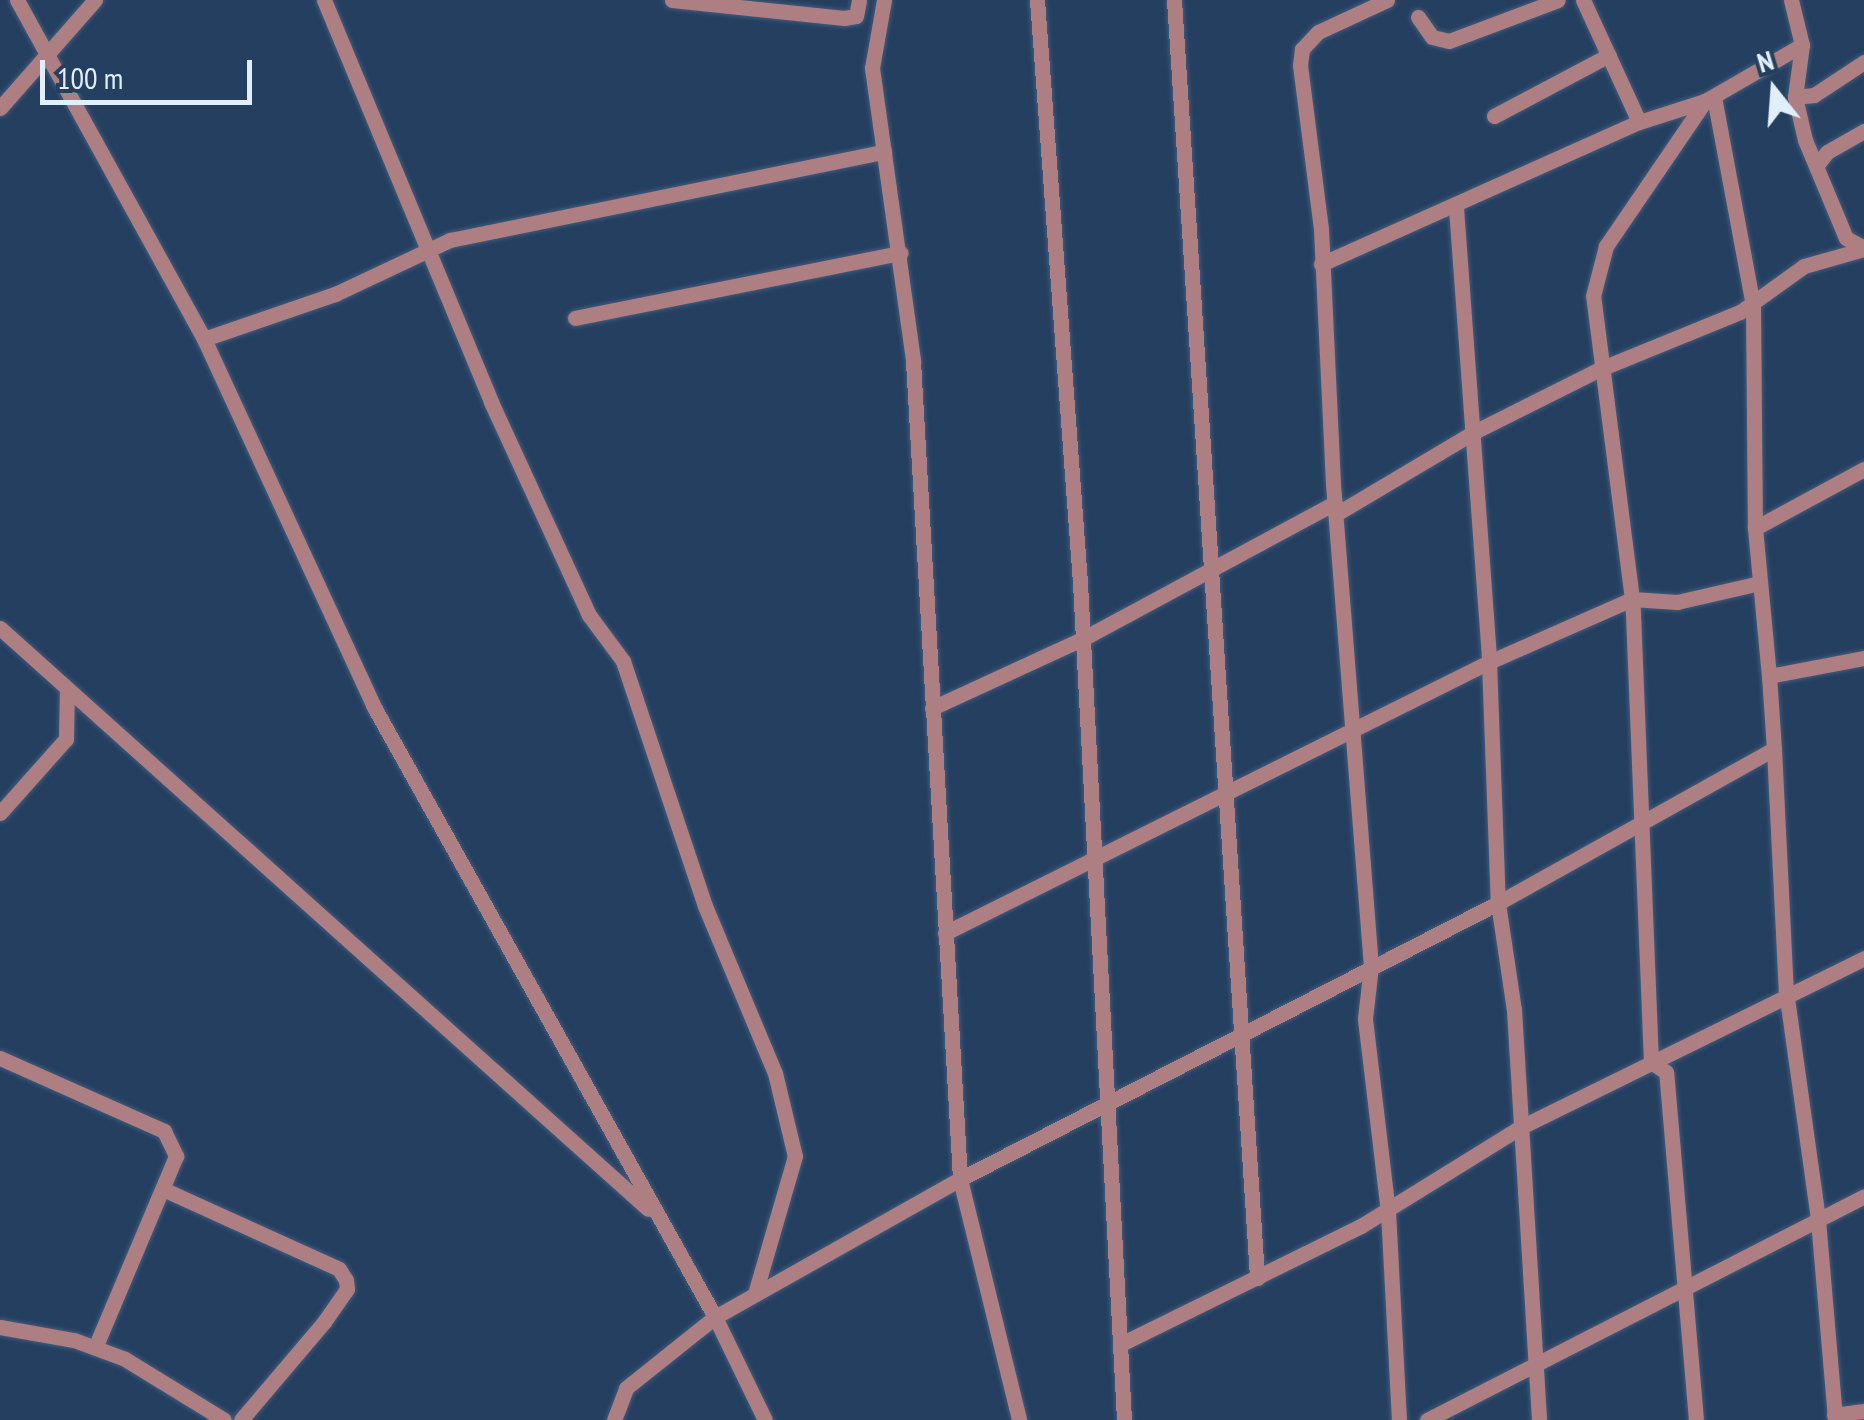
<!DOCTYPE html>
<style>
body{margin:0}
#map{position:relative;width:1864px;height:1420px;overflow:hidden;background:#253f61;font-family:"PT Sans Narrow",sans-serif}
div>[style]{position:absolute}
.roads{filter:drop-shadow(0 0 2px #435b7a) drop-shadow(0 0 2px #435b7a)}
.minor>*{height:15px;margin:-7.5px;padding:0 7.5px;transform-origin:7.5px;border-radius:7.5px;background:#ad7f82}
span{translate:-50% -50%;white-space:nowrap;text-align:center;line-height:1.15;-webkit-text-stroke:8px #253f61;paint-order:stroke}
.north{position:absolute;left:1724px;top:40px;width:100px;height:100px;-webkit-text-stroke:8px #253f61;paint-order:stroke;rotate:343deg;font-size:28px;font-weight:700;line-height:40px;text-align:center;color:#e1eefe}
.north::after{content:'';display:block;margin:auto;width:35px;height:45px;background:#e1eefe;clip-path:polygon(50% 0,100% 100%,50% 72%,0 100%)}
.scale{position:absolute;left:40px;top:60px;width:212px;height:45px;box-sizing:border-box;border:5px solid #e1eefe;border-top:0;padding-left:12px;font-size:30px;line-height:35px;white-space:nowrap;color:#e1eefe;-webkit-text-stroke:8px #253f61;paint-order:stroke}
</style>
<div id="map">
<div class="roads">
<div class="minor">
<div style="left:17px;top:0;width:387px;rotate:61.1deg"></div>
<div style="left:204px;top:339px;width:405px;rotate:65.2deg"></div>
<div style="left:374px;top:707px;width:699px;rotate:60.79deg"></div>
<div style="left:715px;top:1317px;width:114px;rotate:64.1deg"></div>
<div style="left:324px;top:0;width:435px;rotate:67.4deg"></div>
<div style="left:491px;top:402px;width:234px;rotate:65.3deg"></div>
<div style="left:589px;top:615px;width:57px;rotate:53.5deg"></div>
<div style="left:623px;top:661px;width:258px;rotate:71.5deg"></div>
<div style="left:705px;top:906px;width:181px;rotate:67.3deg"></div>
<div style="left:775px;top:1073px;width:85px;rotate:76.5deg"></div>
<div style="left:795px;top:1156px;width:144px;rotate:106.2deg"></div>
<div style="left:672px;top:0;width:173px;rotate:6deg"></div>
<div style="left:844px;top:18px;width:12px;rotate:-9deg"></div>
<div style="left:856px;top:16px;width:16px;rotate:-79deg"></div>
<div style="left:884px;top:0;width:69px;rotate:100deg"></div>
<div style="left:872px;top:68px;width:296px;rotate:82deg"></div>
<div style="left:913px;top:361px;width:819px;rotate:86.71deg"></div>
<div style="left:960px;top:1179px;width:248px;rotate:76.2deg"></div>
<div style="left:1037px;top:0;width:585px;rotate:85.78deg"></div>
<div style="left:1080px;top:583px;width:838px;rotate:86.99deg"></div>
<div style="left:1174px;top:0;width:1281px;rotate:86.28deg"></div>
<div style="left:1387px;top:0;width:76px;rotate:155.1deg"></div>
<div style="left:1318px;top:32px;width:23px;rotate:133deg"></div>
<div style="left:1302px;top:49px;width:16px;rotate:97deg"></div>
<div style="left:1300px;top:65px;width:165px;rotate:82.7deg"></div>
<div style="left:1321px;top:229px;width:255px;rotate:87.3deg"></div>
<div style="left:1333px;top:484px;width:483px;rotate:85.5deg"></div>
<div style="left:1371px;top:966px;width:53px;rotate:96.5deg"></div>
<div style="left:1365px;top:1019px;width:193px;rotate:83.2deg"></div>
<div style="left:1388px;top:1211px;width:209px;rotate:87deg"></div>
<div style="left:1583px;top:0;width:134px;rotate:65.3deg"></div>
<div style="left:1791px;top:0;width:46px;rotate:76.3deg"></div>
<div style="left:1802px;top:45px;width:52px;rotate:97.7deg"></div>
<div style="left:1795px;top:97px;width:44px;rotate:76.9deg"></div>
<div style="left:1805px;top:140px;width:106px;rotate:67.3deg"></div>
<div style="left:1846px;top:238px;width:21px;rotate:29deg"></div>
<div style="left:1418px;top:17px;width:24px;rotate:55deg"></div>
<div style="left:1432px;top:37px;width:17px;rotate:13deg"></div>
<div style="left:1449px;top:41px;width:116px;rotate:-20.6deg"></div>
<div style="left:1714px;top:97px;width:212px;rotate:79.4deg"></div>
<div style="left:1753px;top:305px;width:223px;rotate:89.5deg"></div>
<div style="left:1755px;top:528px;width:149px;rotate:84.6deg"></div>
<div style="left:1795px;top:97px;width:19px;rotate:-6deg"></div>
<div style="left:1814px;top:95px;width:60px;rotate:-33.4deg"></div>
<div style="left:0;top:108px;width:144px;rotate:-48.7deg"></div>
<div style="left:1494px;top:116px;width:130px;rotate:-27.9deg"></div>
<div style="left:1817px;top:165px;width:16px;rotate:-52deg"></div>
<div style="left:1827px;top:152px;width:43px;rotate:-29.6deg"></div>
<div style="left:1456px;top:208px;width:455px;rotate:85.8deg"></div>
<div style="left:1489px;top:662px;width:241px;rotate:87.9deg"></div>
<div style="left:1498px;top:903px;width:108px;rotate:81.5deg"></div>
<div style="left:1514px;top:1010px;width:411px;rotate:86.5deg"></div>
<div style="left:1321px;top:264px;width:348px;rotate:-24.1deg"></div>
<div style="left:1639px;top:122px;width:69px;rotate:-17.7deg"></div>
<div style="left:575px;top:318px;width:332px;rotate:-11.3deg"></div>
<div style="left:204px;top:339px;width:139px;rotate:-19deg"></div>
<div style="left:335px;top:294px;width:127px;rotate:-25.2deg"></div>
<div style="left:450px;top:240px;width:443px;rotate:-11.5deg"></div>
<div style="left:1336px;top:514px;width:161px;rotate:-30.7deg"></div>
<div style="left:1474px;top:432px;width:141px;rotate:-26.6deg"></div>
<div style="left:1600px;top:369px;width:151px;rotate:-22.2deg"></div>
<div style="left:1740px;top:312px;width:79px;rotate:-35.7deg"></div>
<div style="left:1804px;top:266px;width:62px;rotate:-15.8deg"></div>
<div style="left:1755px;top:528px;width:124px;rotate:-28.4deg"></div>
<div style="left:0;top:628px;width:870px;rotate:41.88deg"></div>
<div style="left:932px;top:708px;width:165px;rotate:-24.7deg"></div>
<div style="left:1082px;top:639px;width:287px;rotate:-28.3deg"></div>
<div style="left:1774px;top:749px;width:242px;rotate:87.2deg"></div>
<div style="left:1786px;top:991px;width:231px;rotate:82deg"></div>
<div style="left:1818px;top:1220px;width:201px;rotate:85.1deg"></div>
<div style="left:0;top:813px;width:99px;rotate:-48.3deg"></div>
<div style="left:66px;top:739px;width:50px;rotate:-88.9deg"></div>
<div style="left:945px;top:933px;width:608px;rotate:-26.48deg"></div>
<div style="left:1489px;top:662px;width:156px;rotate:-23.8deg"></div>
<div style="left:1632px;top:599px;width:45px;rotate:3.8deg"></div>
<div style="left:1677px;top:602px;width:85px;rotate:-12.9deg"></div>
<div style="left:0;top:1058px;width:180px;rotate:24deg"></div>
<div style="left:164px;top:1131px;width:28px;rotate:64deg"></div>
<div style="left:176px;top:1156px;width:208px;rotate:112.9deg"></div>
<div style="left:165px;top:1190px;width:191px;rotate:24.4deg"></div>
<div style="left:339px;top:1269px;width:13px;rotate:58deg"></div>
<div style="left:346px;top:1280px;width:9px;rotate:84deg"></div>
<div style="left:347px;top:1289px;width:40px;rotate:124.9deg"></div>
<div style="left:324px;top:1322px;width:128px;rotate:130.3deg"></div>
<div style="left:0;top:1327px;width:75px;rotate:10deg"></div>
<div style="left:74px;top:1340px;width:54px;rotate:20.4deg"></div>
<div style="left:125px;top:1359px;width:116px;rotate:31.6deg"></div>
<div style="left:1121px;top:1344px;width:267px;rotate:-26.2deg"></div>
<div style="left:1361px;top:1226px;width:186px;rotate:-31.8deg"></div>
<div style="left:1519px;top:1128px;width:385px;rotate:-26.2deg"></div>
<div style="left:1834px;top:1415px;width:30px;rotate:-8deg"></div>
<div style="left:614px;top:1420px;width:34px;rotate:-69deg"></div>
<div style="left:626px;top:1388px;width:114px;rotate:-38.6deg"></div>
<div style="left:715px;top:1317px;width:281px;rotate:-29.4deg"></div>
<div style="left:960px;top:1179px;width:605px;rotate:-27.16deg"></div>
<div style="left:1498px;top:903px;width:316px;rotate:-29.2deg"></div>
<div style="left:1774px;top:749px;width:73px;rotate:-93.9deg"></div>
<div style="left:1769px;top:676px;width:97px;rotate:-10.7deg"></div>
<div style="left:1427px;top:1420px;width:491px;rotate:-27.1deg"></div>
<div style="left:1696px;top:1420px;width:349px;rotate:-94.9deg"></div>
<div style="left:1666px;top:1072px;width:18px;rotate:-146deg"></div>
<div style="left:1651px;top:1062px;width:463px;rotate:-92.3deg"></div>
<div style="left:1632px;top:599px;width:305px;rotate:-97.3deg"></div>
<div style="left:1593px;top:296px;width:52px;rotate:-75.4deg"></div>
<div style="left:1606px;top:246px;width:176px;rotate:-55.7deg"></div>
<div style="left:1705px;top:101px;width:112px;rotate:-30deg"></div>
</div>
</div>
<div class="north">N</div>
<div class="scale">100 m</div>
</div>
